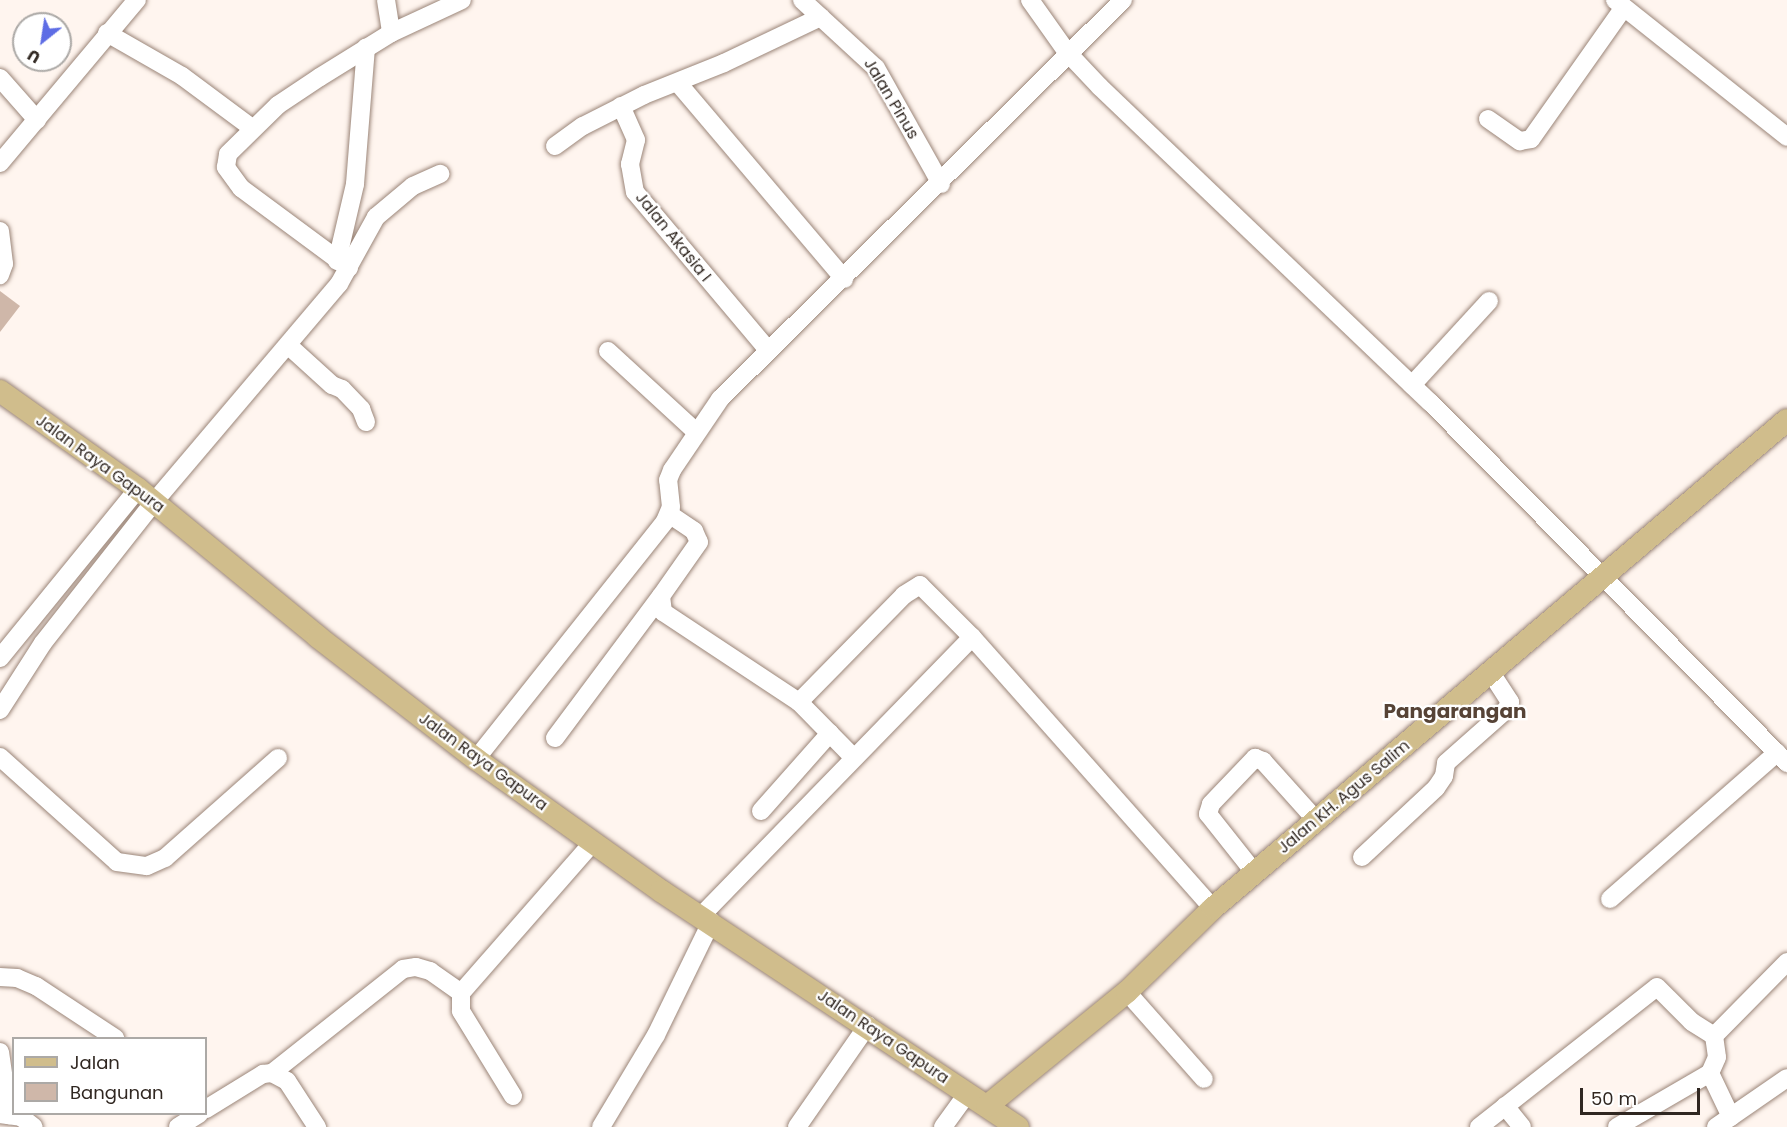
<!DOCTYPE html>
<style>
body{margin:0}
#map{position:relative;width:1787px;height:1127px;overflow:hidden;background:#fff5ef;font-family:Poppins,sans-serif}
div>[style]{position:absolute}
.building>*{inset:0;background:#cfb7a9}
.roads{filter:drop-shadow(0 0 2px #9b8578) drop-shadow(0 0 2px #9b8578)}
.minor>*{height:18px;margin:-9px;padding:0 9px;transform-origin:9px;border-radius:9px;background:#fff}
.major>*{height:22px;margin:-11px;padding:0 11px;transform-origin:11px;border-radius:11px;background:#d0bd8c}
span{translate:-50% -50%;white-space:nowrap;text-align:center;line-height:1.15;-webkit-text-stroke:4.5px #fff;paint-order:stroke}
.street-label{font-size:16px;color:#302721}
.quarter-label{font-size:20px;color:#564336;font-weight:700}
.legend{position:absolute;left:12px;top:1037px;width:195px;height:78px;box-sizing:border-box;background:#fff;border:2px solid #aca9a6;margin:0;padding:8px 10px;list-style:none;font-size:18px;color:#302721}
.legend li{display:flex;align-items:center;gap:12px;height:30px}
.legend b{width:30px;border:2px solid #aca9a6}
.north{position:absolute;left:12px;top:12px;width:60px;height:60px;box-sizing:border-box;background:#fff;border:2px solid #aca9a6;border-radius:50%;rotate:210deg;font-size:16px;font-weight:700;line-height:24px;text-align:center;color:#302721}
.north::after{content:'';display:block;margin:auto;width:21px;height:27px;background:#5e6de5;clip-path:polygon(50% 0,100% 100%,50% 72%,0 100%)}
.scale{position:absolute;left:1580px;top:1088px;width:120px;height:27px;box-sizing:border-box;border:3px solid #302721;border-top:0;padding-left:8px;font-size:18px;line-height:21px;white-space:nowrap;color:#302721;-webkit-text-stroke:4px #fff;paint-order:stroke}
</style>
<div id="map">
<div class="building">
<div style="clip-path:polygon(0 291px,20px 306px,0 332px)"></div>
</div>
<div class="roads">
<div class="minor">
<div style="left:386px;top:0;width:33px;rotate:81deg"></div>
<div style="left:802px;top:0;width:100px;rotate:42.6deg"></div>
<div style="left:876px;top:68px;width:133px;rotate:60.7deg"></div>
<div style="left:1030px;top:0;width:64px;rotate:54.6deg"></div>
<div style="left:1067px;top:52px;width:48px;rotate:46.7deg"></div>
<div style="left:1100px;top:87px;width:456px;rotate:43.7deg"></div>
<div style="left:1430px;top:402px;width:508px;rotate:45.32deg"></div>
<div style="left:1615px;top:0;width:220px;rotate:38.5deg"></div>
<div style="left:107px;top:33px;width:86px;rotate:29.8deg"></div>
<div style="left:182px;top:76px;width:87px;rotate:36.6deg"></div>
<div style="left:0;top:78px;width:56px;rotate:48.6deg"></div>
<div style="left:678px;top:83px;width:257px;rotate:49.7deg"></div>
<div style="left:621px;top:106px;width:37px;rotate:66deg"></div>
<div style="left:636px;top:140px;width:25px;rotate:104deg"></div>
<div style="left:630px;top:164px;width:28px;rotate:80deg"></div>
<div style="left:635px;top:192px;width:207px;rotate:49.9deg"></div>
<div style="left:1488px;top:119px;width:39px;rotate:35deg"></div>
<div style="left:1520px;top:141px;width:11px;rotate:-10deg"></div>
<div style="left:1531px;top:139px;width:161px;rotate:-54.8deg"></div>
<div style="left:555px;top:146px;width:34px;rotate:-36deg"></div>
<div style="left:583px;top:126px;width:68px;rotate:-26.9deg"></div>
<div style="left:644px;top:95px;width:86px;rotate:-21.8deg"></div>
<div style="left:724px;top:63px;width:107px;rotate:-25.4deg"></div>
<div style="left:0;top:163px;width:213px;rotate:-50deg"></div>
<div style="left:0;top:231px;width:33px;rotate:83deg"></div>
<div style="left:4px;top:264px;width:12px;rotate:110deg"></div>
<div style="left:337px;top:261px;width:79px;rotate:-76.8deg"></div>
<div style="left:355px;top:184px;width:137px;rotate:-85.4deg"></div>
<div style="left:349px;top:268px;width:134px;rotate:-143.5deg"></div>
<div style="left:241px;top:188px;width:26px;rotate:-126deg"></div>
<div style="left:226px;top:167px;width:13px;rotate:-81deg"></div>
<div style="left:228px;top:154px;width:70px;rotate:-44.4deg"></div>
<div style="left:278px;top:105px;width:50px;rotate:-33.7deg"></div>
<div style="left:320px;top:77px;width:84px;rotate:-31.8deg"></div>
<div style="left:391px;top:33px;width:78px;rotate:-24.9deg"></div>
<div style="left:289px;top:346px;width:58px;rotate:42.2deg"></div>
<div style="left:332px;top:385px;width:11px;rotate:22deg"></div>
<div style="left:342px;top:389px;width:28px;rotate:46deg"></div>
<div style="left:361px;top:409px;width:14px;rotate:69deg"></div>
<div style="left:608px;top:351px;width:120px;rotate:42.6deg"></div>
<div style="left:1412px;top:385px;width:114px;rotate:-47.5deg"></div>
<div style="left:669px;top:514px;width:30px;rotate:34deg"></div>
<div style="left:694px;top:531px;width:12px;rotate:66deg"></div>
<div style="left:699px;top:542px;width:66px;rotate:125.1deg"></div>
<div style="left:661px;top:596px;width:16px;rotate:83deg"></div>
<div style="left:663px;top:612px;width:163px;rotate:33.5deg"></div>
<div style="left:799px;top:702px;width:150px;rotate:-45.5deg"></div>
<div style="left:904px;top:595px;width:19px;rotate:-32deg"></div>
<div style="left:920px;top:585px;width:74px;rotate:45deg"></div>
<div style="left:0;top:658px;width:218px;rotate:-50.8deg"></div>
<div style="left:799px;top:702px;width:78px;rotate:45.5deg"></div>
<div style="left:0;top:710px;width:80px;rotate:-57.3deg"></div>
<div style="left:43px;top:643px;width:179px;rotate:-51.8deg"></div>
<div style="left:154px;top:502px;width:286px;rotate:-49.7deg"></div>
<div style="left:339px;top:284px;width:77px;rotate:-61.1deg"></div>
<div style="left:376px;top:217px;width:48px;rotate:-40deg"></div>
<div style="left:413px;top:186px;width:30px;rotate:-24deg"></div>
<div style="left:555px;top:738px;width:177px;rotate:-53.3deg"></div>
<div style="left:0;top:757px;width:157px;rotate:41.9deg"></div>
<div style="left:117px;top:862px;width:30px;rotate:8deg"></div>
<div style="left:147px;top:866px;width:20px;rotate:-24deg"></div>
<div style="left:165px;top:858px;width:151px;rotate:-41.5deg"></div>
<div style="left:476px;top:759px;width:304px;rotate:-51.5deg"></div>
<div style="left:665px;top:521px;width:15px;rotate:-67deg"></div>
<div style="left:671px;top:507px;width:27px;rotate:-96deg"></div>
<div style="left:668px;top:480px;width:11px;rotate:-68deg"></div>
<div style="left:672px;top:470px;width:86px;rotate:-55.9deg"></div>
<div style="left:720px;top:399px;width:567px;rotate:-44.71deg"></div>
<div style="left:761px;top:811px;width:104px;rotate:-48.5deg"></div>
<div style="left:1362px;top:857px;width:101px;rotate:-43deg"></div>
<div style="left:1436px;top:788px;width:14px;rotate:-56deg"></div>
<div style="left:1444px;top:776px;width:13px;rotate:-81deg"></div>
<div style="left:1446px;top:763px;width:80px;rotate:-41.5deg"></div>
<div style="left:1506px;top:710px;width:9px;rotate:-63deg"></div>
<div style="left:1510px;top:702px;width:35px;rotate:-123deg"></div>
<div style="left:1254px;top:872px;width:74px;rotate:-128.4deg"></div>
<div style="left:1208px;top:814px;width:10px;rotate:-73deg"></div>
<div style="left:1211px;top:804px;width:64px;rotate:-46.3deg"></div>
<div style="left:1255px;top:758px;width:9px;rotate:21deg"></div>
<div style="left:1263px;top:761px;width:79px;rotate:48.1deg"></div>
<div style="left:1610px;top:899px;width:222px;rotate:-41.2deg"></div>
<div style="left:701px;top:916px;width:389px;rotate:-45.8deg"></div>
<div style="left:972px;top:637px;width:363px;rotate:48.4deg"></div>
<div style="left:0;top:977px;width:17px;rotate:3deg"></div>
<div style="left:17px;top:978px;width:21px;rotate:23deg"></div>
<div style="left:36px;top:986px;width:95px;rotate:33.4deg"></div>
<div style="left:1127px;top:992px;width:116px;rotate:48.5deg"></div>
<div style="left:0;top:1052px;width:64px;rotate:81.9deg"></div>
<div style="left:272px;top:1073px;width:167px;rotate:-38.4deg"></div>
<div style="left:403px;top:969px;width:13px;rotate:-9deg"></div>
<div style="left:416px;top:967px;width:15px;rotate:16deg"></div>
<div style="left:430px;top:971px;width:38px;rotate:35deg"></div>
<div style="left:513px;top:1096px;width:100px;rotate:-121.5deg"></div>
<div style="left:461px;top:1011px;width:18px;rotate:-90deg"></div>
<div style="left:461px;top:993px;width:201px;rotate:-48.8deg"></div>
<div style="left:1505px;top:1106px;width:27px;rotate:51deg"></div>
<div style="left:206px;top:1109px;width:67px;rotate:-31.6deg"></div>
<div style="left:263px;top:1074px;width:9px;rotate:-6deg"></div>
<div style="left:272px;top:1073px;width:17px;rotate:28deg"></div>
<div style="left:287px;top:1081px;width:55px;rotate:56.9deg"></div>
<div style="left:0;top:1114px;width:21px;rotate:8deg"></div>
<div style="left:21px;top:1117px;width:16px;rotate:38deg"></div>
<div style="left:1731px;top:1117px;width:49px;rotate:-115.5deg"></div>
<div style="left:1710px;top:1073px;width:17px;rotate:-66deg"></div>
<div style="left:1717px;top:1057px;width:21px;rotate:-98deg"></div>
<div style="left:1714px;top:1036px;width:104px;rotate:-45.4deg"></div>
<div style="left:178px;top:1127px;width:25px;rotate:-32deg"></div>
<div style="left:601px;top:1127px;width:107px;rotate:-59.1deg"></div>
<div style="left:656px;top:1035px;width:126px;rotate:-64deg"></div>
<div style="left:797px;top:1127px;width:124px;rotate:-55.2deg"></div>
<div style="left:943px;top:1127px;width:41px;rotate:-54deg"></div>
<div style="left:1479px;top:1127px;width:226px;rotate:-38.2deg"></div>
<div style="left:1657px;top:987px;width:49px;rotate:45deg"></div>
<div style="left:1692px;top:1022px;width:26px;rotate:32deg"></div>
<div style="left:1617px;top:1127px;width:108px;rotate:-30.1deg"></div>
<div style="left:1716px;top:1127px;width:86px;rotate:-34.6deg"></div>
</div>
<div class="major">
<div style="left:0;top:391px;width:169px;rotate:35.4deg"></div>
<div style="left:138px;top:489px;width:233px;rotate:39.4deg"></div>
<div style="left:318px;top:637px;width:200px;rotate:37.7deg"></div>
<div style="left:476px;top:759px;width:227px;rotate:35.5deg"></div>
<div style="left:661px;top:891px;width:428px;rotate:33.5deg"></div>
<div style="left:987px;top:1106px;width:181px;rotate:-39.2deg"></div>
<div style="left:1127px;top:992px;width:120px;rotate:-44.3deg"></div>
<div style="left:1213px;top:908px;width:753px;rotate:-40.37deg"></div>
</div>
</div>
<div class="street-label">
<span style="left:891px;top:99px;rotate:59deg">Jalan Pinus</span>
<span style="left:673px;top:237px;rotate:51deg">Jalan Akasia I</span>
<span style="left:100px;top:464px;rotate:36deg">Jalan Raya Gapura</span>
<span style="left:483px;top:762px;rotate:36deg">Jalan Raya Gapura</span>
<span style="left:1344px;top:797px;rotate:-40deg">Jalan KH. Agus Salim</span>
<span style="left:883px;top:1037px;rotate:34deg">Jalan Raya Gapura</span>
</div>
<div class="quarter-label">
<span style="left:1455px;top:711px">Pangarangan</span>
</div>
<ul class="legend">
<li><b style="height:8px;background:#d0bd8c"></b>Jalan</li>
<li><b style="height:16px;background:#cfb7a9"></b>Bangunan</li>
</ul>
<div class="north">U</div>
<div class="scale">50 m</div>
</div>
